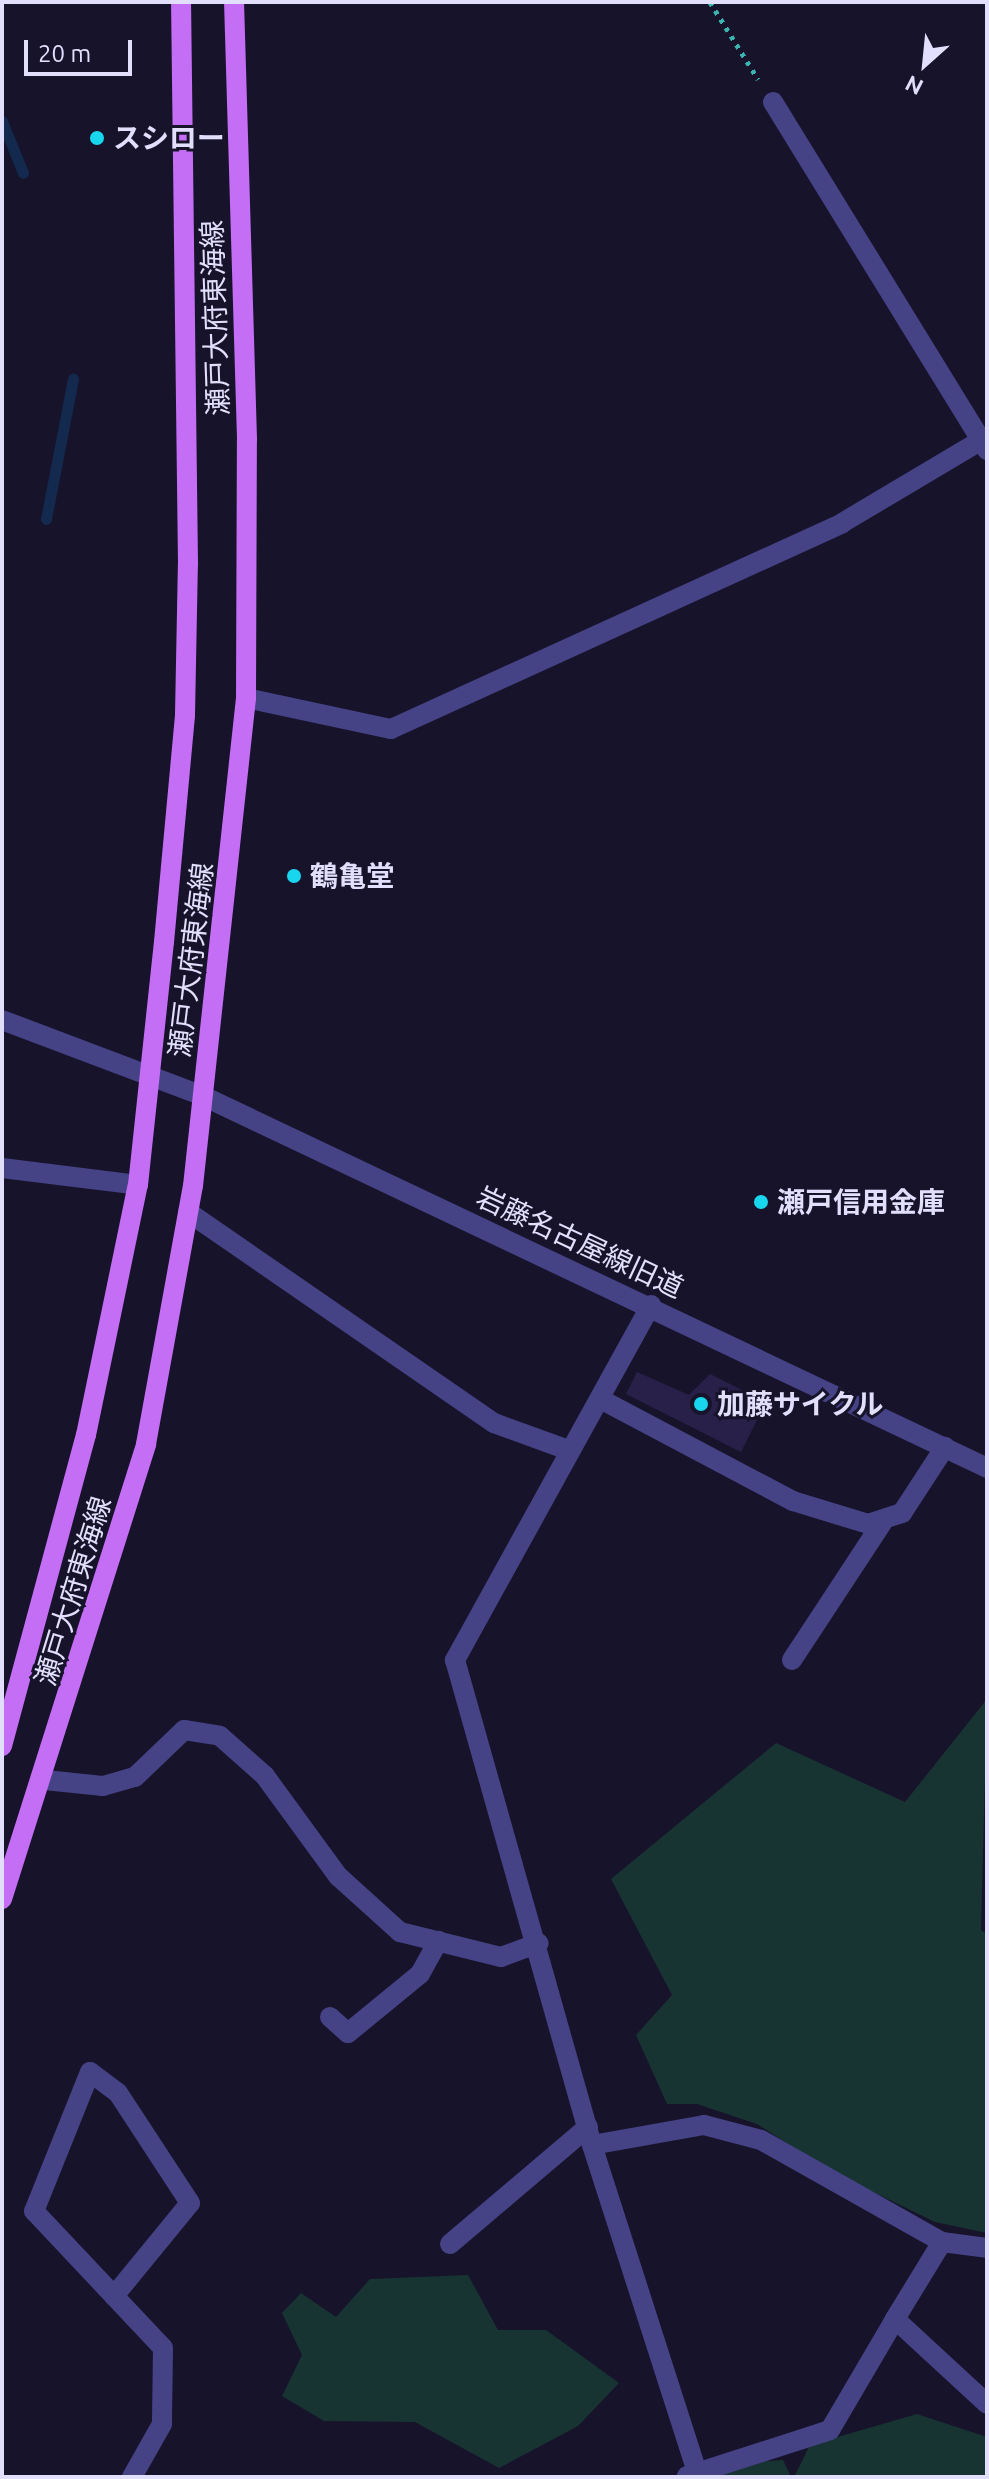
<!DOCTYPE html>
<meta charset="utf-8">
<style>
body{margin:0}
#map{position:relative;width:989px;height:2479px;overflow:hidden;background:#17132a;font-family:Ubuntu,"Noto Sans JP",sans-serif}
div>[style]{position:absolute}
.green>*{inset:0;background:#173433}
.stream>*{height:11px;margin:-5.5px;padding:0 5.5px;transform-origin:5.5px;border-radius:5.5px;background:#13294e}
.building>*{inset:0;background:#29204a}
.path>*{height:5px;margin-top:-2.5px;transform-origin:0;background:repeating-linear-gradient(90deg,#3ab5b0 0 4px,transparent 0 10px)}
.minor>*{height:20px;margin:-10px;padding:0 10px;transform-origin:10px;border-radius:10px;background:#454286}
.major>*{height:20px;margin:-10px;padding:0 10px;transform-origin:10px;border-radius:10px;background:#c46ef5}
.dots>*{width:22px;height:22px;translate:-50% -50%;box-sizing:border-box;border:4px solid #17132a;border-radius:50%}
span{translate:-50% -50%;white-space:nowrap;text-align:center;line-height:1.15;-webkit-text-stroke:6px #17132a;paint-order:stroke}
.poi-label{font-size:28px;color:#e2dffd;font-weight:700}
.left{translate:0 -50%;text-align:left}
.street-label{font-size:28px;color:#e2dffd}
.frame{position:absolute;inset:0;border:4px solid #e2dffd;pointer-events:none}
.north{position:absolute;left:885px;top:24px;width:80px;height:80px;-webkit-text-stroke:6px #17132a;paint-order:stroke;rotate:207deg;font-size:22px;font-weight:700;line-height:32px;text-align:center;color:#e2dffd}
.north::after{content:'';display:block;margin:auto;width:28px;height:36px;background:#e2dffd;clip-path:polygon(50% 0,100% 100%,50% 72%,0 100%)}
.scale{position:absolute;left:24px;top:40px;width:108px;height:36px;box-sizing:border-box;border:4px solid #e2dffd;border-top:0;padding-left:10px;font-size:24px;line-height:28px;white-space:nowrap;color:#e2dffd;-webkit-text-stroke:6px #17132a;paint-order:stroke}
</style>
<div id="map">
<div class="green">
<div style="clip-path:polygon(987px 1699px,981px 1930px,987px 1934px,987px 2233px,935px 2222px,828px 2170px,757px 2124px,697px 2104px,667px 2104px,636px 2035px,672px 1995px,611px 1879px,776px 1743px,905px 1802px)"></div>
<div style="clip-path:polygon(468px 2275px,498px 2330px,546px 2330px,619px 2383px,578px 2426px,499px 2468px,415px 2422px,324px 2421px,282px 2396px,302px 2355px,282px 2313px,301px 2293px,336px 2317px,370px 2279px)"></div>
<div style="clip-path:polygon(917px 2414px,987px 2437px,987px 2477px,794px 2477px,810px 2445px)"></div>
<div style="clip-path:polygon(783px 2460px,791px 2477px,711px 2477px,744px 2463px)"></div>
</div>
<div class="stream">
<div style="left:2px;top:121px;width:56px;rotate:68deg"></div>
<div style="left:46px;top:519px;width:143px;rotate:-79.1deg"></div>
</div>
<div class="building">
<div style="clip-path:polygon(637px 1372px,689px 1395px,710px 1374px,766px 1402px,741px 1452px,626px 1394px)"></div>
</div>
<div class="path">
<div style="left:710px;top:2px;width:91px;rotate:58.1deg"></div>
</div>
<div class="minor">
<div style="left:773px;top:102px;width:409px;rotate:58.4deg"></div>
<div style="left:246px;top:698px;width:148px;rotate:12.1deg"></div>
<div style="left:391px;top:729px;width:496px;rotate:-24.5deg"></div>
<div style="left:842px;top:523px;width:169px;rotate:-30.7deg"></div>
<div style="left:2px;top:1020px;width:215px;rotate:20.7deg"></div>
<div style="left:203px;top:1096px;width:868px;rotate:25.38deg"></div>
<div style="left:2px;top:1168px;width:137px;rotate:7.1deg"></div>
<div style="left:188px;top:1212px;width:372px;rotate:34.6deg"></div>
<div style="left:494px;top:1423px;width:79px;rotate:20deg"></div>
<div style="left:651px;top:1305px;width:406px;rotate:118.9deg"></div>
<div style="left:455px;top:1660px;width:504px;rotate:74.23deg"></div>
<div style="left:592px;top:2145px;width:344px;rotate:72.2deg"></div>
<div style="left:604px;top:1401px;width:214px;rotate:27.9deg"></div>
<div style="left:793px;top:1501px;width:78px;rotate:17deg"></div>
<div style="left:868px;top:1524px;width:36px;rotate:-18deg"></div>
<div style="left:902px;top:1513px;width:79px;rotate:-56.9deg"></div>
<div style="left:792px;top:1660px;width:164px;rotate:-56.7deg"></div>
<div style="left:45px;top:1780px;width:58px;rotate:5.9deg"></div>
<div style="left:103px;top:1786px;width:33px;rotate:-16deg"></div>
<div style="left:135px;top:1777px;width:68px;rotate:-43.8deg"></div>
<div style="left:184px;top:1730px;width:36px;rotate:9deg"></div>
<div style="left:220px;top:1736px;width:60px;rotate:41.6deg"></div>
<div style="left:265px;top:1776px;width:124px;rotate:53.9deg"></div>
<div style="left:338px;top:1876px;width:84px;rotate:42.1deg"></div>
<div style="left:400px;top:1932px;width:104px;rotate:13.9deg"></div>
<div style="left:501px;top:1957px;width:40px;rotate:-20.2deg"></div>
<div style="left:330px;top:2017px;width:24px;rotate:42deg"></div>
<div style="left:348px;top:2033px;width:93px;rotate:-39.3deg"></div>
<div style="left:420px;top:1974px;width:38px;rotate:-61deg"></div>
<div style="left:592px;top:2145px;width:114px;rotate:-10.1deg"></div>
<div style="left:704px;top:2125px;width:59px;rotate:14.7deg"></div>
<div style="left:761px;top:2140px;width:208px;rotate:29.4deg"></div>
<div style="left:942px;top:2242px;width:45px;rotate:7.6deg"></div>
<div style="left:942px;top:2242px;width:90px;rotate:121.4deg"></div>
<div style="left:895px;top:2319px;width:125px;rotate:42.7deg"></div>
<div style="left:450px;top:2244px;width:181px;rotate:-40.3deg"></div>
<div style="left:114px;top:2296px;width:120px;rotate:-50.7deg"></div>
<div style="left:190px;top:2203px;width:131px;rotate:-123.2deg"></div>
<div style="left:118px;top:2093px;width:35px;rotate:-143deg"></div>
<div style="left:90px;top:2072px;width:150px;rotate:111.9deg"></div>
<div style="left:34px;top:2211px;width:188px;rotate:46.7deg"></div>
<div style="left:163px;top:2348px;width:76px;rotate:90.8deg"></div>
<div style="left:162px;top:2424px;width:61px;rotate:119.5deg"></div>
<div style="left:687px;top:2476px;width:150px;rotate:-17.8deg"></div>
<div style="left:830px;top:2430px;width:129px;rotate:-59.6deg"></div>
</div>
<div class="major">
<div style="left:2px;top:1746px;width:322px;rotate:-74.9deg"></div>
<div style="left:86px;top:1435px;width:255px;rotate:-78.3deg"></div>
<div style="left:138px;top:1185px;width:244px;rotate:-83.9deg"></div>
<div style="left:164px;top:942px;width:228px;rotate:-84.7deg"></div>
<div style="left:185px;top:715px;width:151px;rotate:-88.9deg"></div>
<div style="left:188px;top:564px;width:562px;rotate:-90.71deg"></div>
<div style="left:2px;top:1899px;width:477px;rotate:-72.4deg"></div>
<div style="left:146px;top:1444px;width:262px;rotate:-79.7deg"></div>
<div style="left:193px;top:1186px;width:491px;rotate:-83.8deg"></div>
<div style="left:246px;top:698px;width:259px;rotate:-89.8deg"></div>
<div style="left:247px;top:439px;width:437px;rotate:-91.7deg"></div>
</div>
<div class="dots">
<div style="left:97px;top:138px;background:#19d6ef"></div>
<div style="left:294px;top:876px;background:#19d6ef"></div>
<div style="left:761px;top:1202px;background:#19d6ef"></div>
<div style="left:701px;top:1404px;background:#19d6ef"></div>
</div>
<div class="poi-label">
<span class="left" style="left:113px;top:138px">スシロー</span>
<span class="left" style="left:310px;top:876px">鶴亀堂</span>
<span class="left" style="left:777px;top:1202px">瀬戸信用金庫</span>
<span class="left" style="left:717px;top:1404px">加藤サイクル</span>
</div>
<div class="street-label">
<span style="left:215px;top:318px;rotate:-92deg">瀬戸大府東海線</span>
<span style="left:191px;top:960px;rotate:-83deg">瀬戸大府東海線</span>
<span style="left:580px;top:1242px;rotate:25deg">岩藤名古屋線旧道</span>
<span style="left:73px;top:1591px;rotate:-73deg">瀬戸大府東海線</span>
</div>
<div class="frame"></div>
<div class="north">N</div>
<div class="scale">20 m</div>
</div>
